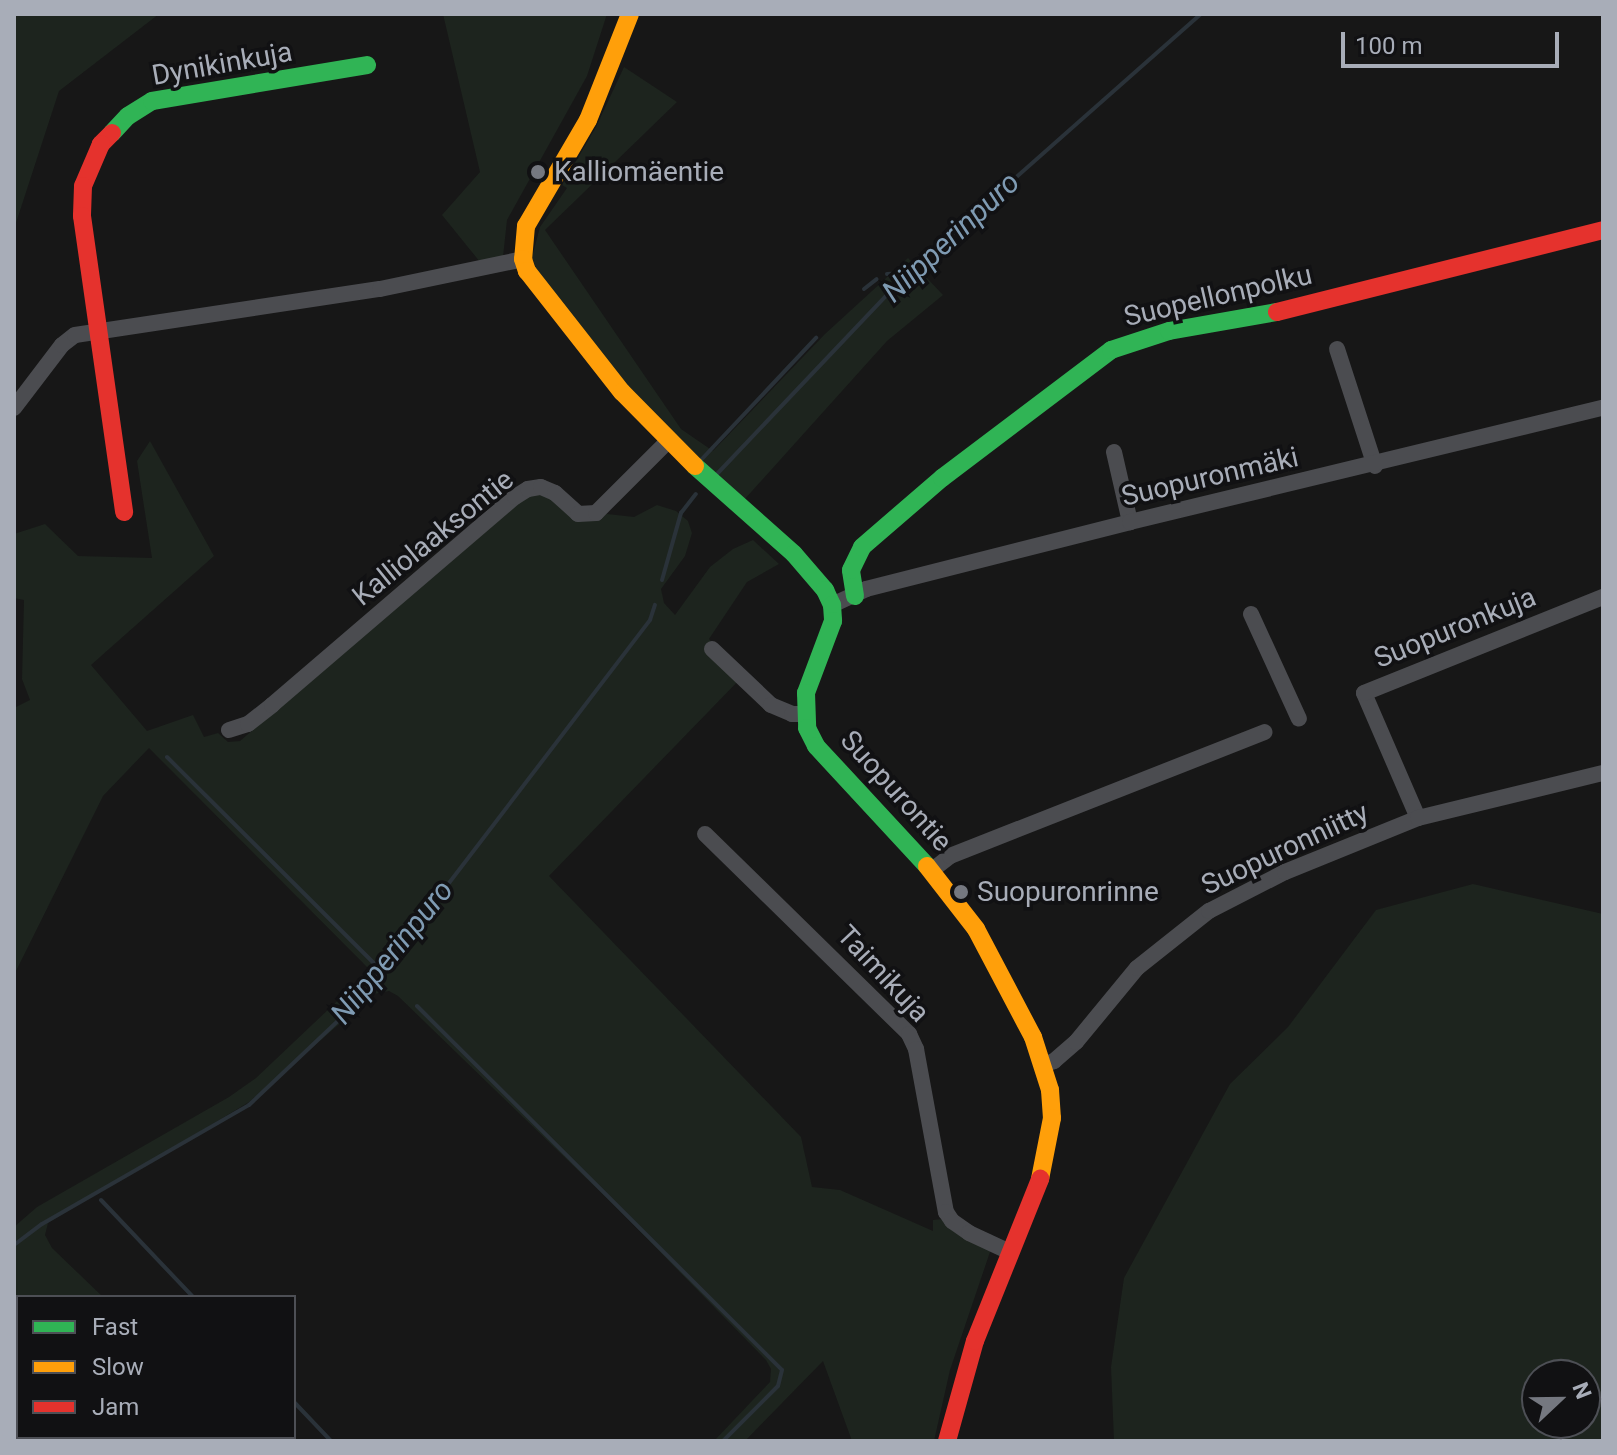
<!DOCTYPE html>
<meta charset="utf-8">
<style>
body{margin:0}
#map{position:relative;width:1617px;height:1455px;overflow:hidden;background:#171717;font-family:Roboto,sans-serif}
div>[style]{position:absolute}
.green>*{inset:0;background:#1d241e;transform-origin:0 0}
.stream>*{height:4px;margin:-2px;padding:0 2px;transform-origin:2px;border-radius:2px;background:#2a3239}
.street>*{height:16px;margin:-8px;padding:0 8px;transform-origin:8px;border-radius:8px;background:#4b4c50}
.fast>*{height:18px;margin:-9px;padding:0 9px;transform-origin:9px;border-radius:9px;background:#30b455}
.slow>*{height:18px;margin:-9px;padding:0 9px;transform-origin:9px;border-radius:9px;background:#ff9f0a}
.jam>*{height:18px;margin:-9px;padding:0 9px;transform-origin:9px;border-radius:9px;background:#e5322d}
.dots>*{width:22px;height:22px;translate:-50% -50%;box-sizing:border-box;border:4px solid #111113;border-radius:50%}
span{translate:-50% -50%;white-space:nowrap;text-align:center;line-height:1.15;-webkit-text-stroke:7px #111113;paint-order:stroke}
.street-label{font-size:28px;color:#a8adb8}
.poi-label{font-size:28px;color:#a8adb8}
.left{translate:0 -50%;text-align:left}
.water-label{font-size:30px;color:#7f9bb3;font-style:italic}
.frame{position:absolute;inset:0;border:16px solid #a8adb8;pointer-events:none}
.legend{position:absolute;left:16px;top:1295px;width:280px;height:144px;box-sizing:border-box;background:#111113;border:2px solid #4d4f55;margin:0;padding:10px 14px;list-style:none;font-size:24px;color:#a8adb8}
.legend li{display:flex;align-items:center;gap:16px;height:40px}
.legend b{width:40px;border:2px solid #4d4f55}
.north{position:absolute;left:1521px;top:1359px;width:80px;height:80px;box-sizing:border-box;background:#111113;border:2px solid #4d4f55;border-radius:50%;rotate:68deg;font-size:22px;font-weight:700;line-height:32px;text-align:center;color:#a8adb8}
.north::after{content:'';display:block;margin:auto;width:28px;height:36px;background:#757880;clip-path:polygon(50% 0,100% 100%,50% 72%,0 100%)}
.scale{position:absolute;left:1341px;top:32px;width:218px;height:36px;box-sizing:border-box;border:4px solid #a8adb8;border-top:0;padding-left:10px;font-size:24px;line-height:28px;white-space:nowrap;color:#a8adb8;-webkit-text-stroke:6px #111113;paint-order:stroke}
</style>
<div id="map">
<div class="green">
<div style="clip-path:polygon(14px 14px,159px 14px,59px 91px,14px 229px)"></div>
<div style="clip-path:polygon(443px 14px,607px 14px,587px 76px,507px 220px,503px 257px,480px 262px,442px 215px,480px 172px)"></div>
<div style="clip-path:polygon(624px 67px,677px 102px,545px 230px,681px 429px,713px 451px,825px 334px,908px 258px,943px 295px,887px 341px,743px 501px,646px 409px,539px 278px,532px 257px,540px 227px,567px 188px,562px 185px,596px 127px)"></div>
<div style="clip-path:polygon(150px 441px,214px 556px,91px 665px,147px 731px,193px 715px,204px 737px,218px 733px,228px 742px,240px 741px,525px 498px,535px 494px,543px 495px,591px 521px,607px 514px,634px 517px,657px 505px,676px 511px,688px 521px,692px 533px,685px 556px,661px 589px,664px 603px,675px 615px,710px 567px,733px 549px,753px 540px,779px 564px,747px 582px,709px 639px,743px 676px,549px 876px,801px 1137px,812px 1187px,840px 1190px,933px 1231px,933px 1220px,943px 1219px,991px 1249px,950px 1370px,934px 1441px,852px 1441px,823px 1361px,745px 1441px,714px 1441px,770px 1382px,771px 1369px,766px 1360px,618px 1209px,398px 996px,389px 991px,374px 994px,249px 1102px,48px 1223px,45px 1235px,52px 1248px,103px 1297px,18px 1297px,18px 1334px,14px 1333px,14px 1227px,37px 1207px,229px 1097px,256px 1078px,370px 970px,149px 748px,103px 796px,14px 975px,14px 708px,30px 700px,22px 679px,24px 600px,14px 598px,14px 534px,45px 524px,78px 556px,152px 558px,137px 461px)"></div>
<div style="clip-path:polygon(evenodd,1473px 884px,1603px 914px,1603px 1441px,1114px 1441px,1111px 1367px,1124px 1278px,1230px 1084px,1288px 1027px,1376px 910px,1473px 884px,1537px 1375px,1585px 1375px,1585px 1423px,1537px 1423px,1537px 1375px)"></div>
<div style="left:94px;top:1437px;width:154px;height:6px"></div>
</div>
<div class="stream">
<div style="left:887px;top:274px;width:21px;rotate:-3deg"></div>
<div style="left:864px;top:289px;width:16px;rotate:-38deg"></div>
<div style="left:701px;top:460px;width:168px;rotate:-46.7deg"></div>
<div style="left:716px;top:475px;width:279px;rotate:-46.5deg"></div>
<div style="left:908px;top:273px;width:391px;rotate:-41.5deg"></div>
<div style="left:662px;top:580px;width:70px;rotate:-74.2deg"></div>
<div style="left:681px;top:513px;width:24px;rotate:-52deg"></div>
<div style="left:167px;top:757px;width:306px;rotate:44.9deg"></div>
<div style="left:417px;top:1006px;width:515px;rotate:44.92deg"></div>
<div style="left:782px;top:1370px;width:16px;rotate:104deg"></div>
<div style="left:778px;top:1386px;width:78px;rotate:135deg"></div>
<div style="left:101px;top:1200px;width:134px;rotate:46.5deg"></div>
<div style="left:14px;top:1245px;width:35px;rotate:-37deg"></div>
<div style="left:42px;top:1224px;width:239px;rotate:-29.9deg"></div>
<div style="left:249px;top:1105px;width:150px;rotate:-43.4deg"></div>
<div style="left:358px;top:1002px;width:481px;rotate:-52.6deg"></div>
<div style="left:650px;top:620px;width:16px;rotate:-72deg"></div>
<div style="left:294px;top:1402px;width:54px;rotate:46.5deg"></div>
</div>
<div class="street">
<div style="left:1337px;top:349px;width:123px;rotate:72deg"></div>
<div style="left:14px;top:408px;width:79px;rotate:-52.7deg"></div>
<div style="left:62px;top:345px;width:16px;rotate:-38deg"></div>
<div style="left:75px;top:335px;width:308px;rotate:-8.6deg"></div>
<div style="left:380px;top:289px;width:146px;rotate:-11.8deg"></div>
<div style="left:1114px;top:452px;width:72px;rotate:77.1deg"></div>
<div style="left:832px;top:605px;width:38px;rotate:-25deg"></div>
<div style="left:866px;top:589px;width:272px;rotate:-14.2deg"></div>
<div style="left:1130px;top:522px;width:487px;rotate:-13.6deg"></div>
<div style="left:1251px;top:614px;width:115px;rotate:65.4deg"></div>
<div style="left:712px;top:649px;width:81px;rotate:43.5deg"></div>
<div style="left:771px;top:705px;width:23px;rotate:23deg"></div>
<div style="left:792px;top:714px;width:12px"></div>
<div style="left:229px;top:730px;width:20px;rotate:-18deg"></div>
<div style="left:248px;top:724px;width:31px;rotate:-38deg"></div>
<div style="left:272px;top:705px;width:320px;rotate:-40.6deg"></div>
<div style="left:515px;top:497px;width:15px;rotate:-32deg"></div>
<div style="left:528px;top:489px;width:13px;rotate:-9deg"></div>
<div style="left:541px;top:487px;width:15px;rotate:23deg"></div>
<div style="left:555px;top:493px;width:31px;rotate:42deg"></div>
<div style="left:578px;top:514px;width:18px;rotate:-3deg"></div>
<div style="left:596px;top:513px;width:100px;rotate:-45deg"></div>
<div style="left:1418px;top:818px;width:136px;rotate:-113.4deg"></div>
<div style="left:1364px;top:693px;width:258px;rotate:-21.9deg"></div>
<div style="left:705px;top:834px;width:286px;rotate:44.4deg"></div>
<div style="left:909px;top:1034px;width:17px;rotate:65deg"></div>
<div style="left:916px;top:1049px;width:166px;rotate:79.6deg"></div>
<div style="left:946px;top:1212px;width:11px;rotate:56deg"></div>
<div style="left:952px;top:1221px;width:21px;rotate:35deg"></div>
<div style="left:969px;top:1233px;width:45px;rotate:24.9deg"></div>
<div style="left:931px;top:871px;width:24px;rotate:-38deg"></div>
<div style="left:950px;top:856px;width:338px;rotate:-21.5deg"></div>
<div style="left:1043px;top:1065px;width:12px;rotate:-20deg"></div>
<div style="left:1054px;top:1061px;width:29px;rotate:-41deg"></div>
<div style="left:1076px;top:1042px;width:96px;rotate:-50.5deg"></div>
<div style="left:1137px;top:968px;width:92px;rotate:-38.4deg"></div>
<div style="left:1209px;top:911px;width:85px;rotate:-27.2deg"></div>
<div style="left:1285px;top:872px;width:144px;rotate:-22.1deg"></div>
<div style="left:1418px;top:818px;width:190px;rotate:-13.7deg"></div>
<div style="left:14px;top:1409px;width:5px;rotate:-37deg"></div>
<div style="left:124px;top:1437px;width:4px;rotate:90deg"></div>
</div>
<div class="fast">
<div style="left:112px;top:133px;width:23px;rotate:-47deg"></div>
<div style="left:128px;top:116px;width:28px;rotate:-32deg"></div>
<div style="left:152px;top:101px;width:218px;rotate:-9.5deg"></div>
<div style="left:695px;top:466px;width:132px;rotate:41.6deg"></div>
<div style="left:794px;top:554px;width:48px;rotate:49.3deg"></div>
<div style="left:825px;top:590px;width:17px;rotate:65deg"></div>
<div style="left:832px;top:605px;width:16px;rotate:86deg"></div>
<div style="left:833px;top:621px;width:77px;rotate:110.6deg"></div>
<div style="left:806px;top:693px;width:35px;rotate:88deg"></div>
<div style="left:807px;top:728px;width:20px;rotate:63deg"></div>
<div style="left:816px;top:746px;width:163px;rotate:47.2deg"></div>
<div style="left:855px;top:596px;width:26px;rotate:-99deg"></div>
<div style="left:851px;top:570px;width:25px;rotate:-64deg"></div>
<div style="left:862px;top:547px;width:106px;rotate:-40.8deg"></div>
<div style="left:942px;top:478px;width:212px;rotate:-37.1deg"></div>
<div style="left:1111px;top:350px;width:61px;rotate:-18.1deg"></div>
<div style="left:1169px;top:331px;width:110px;rotate:-10deg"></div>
</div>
<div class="slow">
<div style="left:630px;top:14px;width:114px;rotate:111.6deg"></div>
<div style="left:588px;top:120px;width:123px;rotate:120.3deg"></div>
<div style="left:526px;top:226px;width:33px;rotate:95deg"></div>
<div style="left:523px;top:259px;width:13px;rotate:72deg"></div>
<div style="left:527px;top:271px;width:154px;rotate:51.9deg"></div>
<div style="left:622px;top:392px;width:104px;rotate:45.4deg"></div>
<div style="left:927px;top:866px;width:80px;rotate:52.1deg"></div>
<div style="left:976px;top:929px;width:122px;rotate:62.2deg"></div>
<div style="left:1033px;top:1037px;width:56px;rotate:72.2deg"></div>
<div style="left:1050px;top:1090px;width:28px;rotate:86deg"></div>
<div style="left:1052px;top:1118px;width:62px;rotate:101.1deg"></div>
</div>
<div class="jam">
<div style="left:112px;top:133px;width:16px;rotate:135deg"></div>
<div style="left:101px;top:144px;width:46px;rotate:113.2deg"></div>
<div style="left:83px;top:186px;width:30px;rotate:92deg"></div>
<div style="left:82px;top:216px;width:299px;rotate:81.9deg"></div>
<div style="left:1277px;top:312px;width:336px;rotate:-14.1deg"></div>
<div style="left:947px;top:1441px;width:104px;rotate:-74.4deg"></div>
<div style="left:975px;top:1341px;width:175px;rotate:-68.1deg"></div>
</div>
<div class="dots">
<div style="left:538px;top:172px;background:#757880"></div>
<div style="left:961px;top:892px;background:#757880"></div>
</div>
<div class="street-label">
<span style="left:222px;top:64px;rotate:-10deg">Dynikinkuja</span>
<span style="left:1218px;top:296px;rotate:-13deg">Suopellonpolku</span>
<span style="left:1210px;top:477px;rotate:-13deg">Suopuronmäki</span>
<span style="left:433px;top:538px;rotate:-39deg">Kalliolaaksontie</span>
<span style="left:1455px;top:628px;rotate:-22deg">Suopuronkuja</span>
<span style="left:896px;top:791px;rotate:48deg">Suopurontie</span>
<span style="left:1285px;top:849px;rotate:-25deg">Suopuronniitty</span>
<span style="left:883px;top:974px;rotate:47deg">Taimikuja</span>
</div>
<div class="poi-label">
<span class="left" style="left:554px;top:172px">Kalliomäentie</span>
<span class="left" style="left:977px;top:892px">Suopuronrinne</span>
</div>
<div class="water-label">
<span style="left:951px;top:237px;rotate:-43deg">Niipperinpuro</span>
<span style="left:392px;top:952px;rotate:-51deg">Niipperinpuro</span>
</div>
<div class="frame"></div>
<ul class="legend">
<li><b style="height:10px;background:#30b455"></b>Fast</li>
<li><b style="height:10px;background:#ff9f0a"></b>Slow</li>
<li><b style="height:10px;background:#e5322d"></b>Jam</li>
</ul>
<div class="north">N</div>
<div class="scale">100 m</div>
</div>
